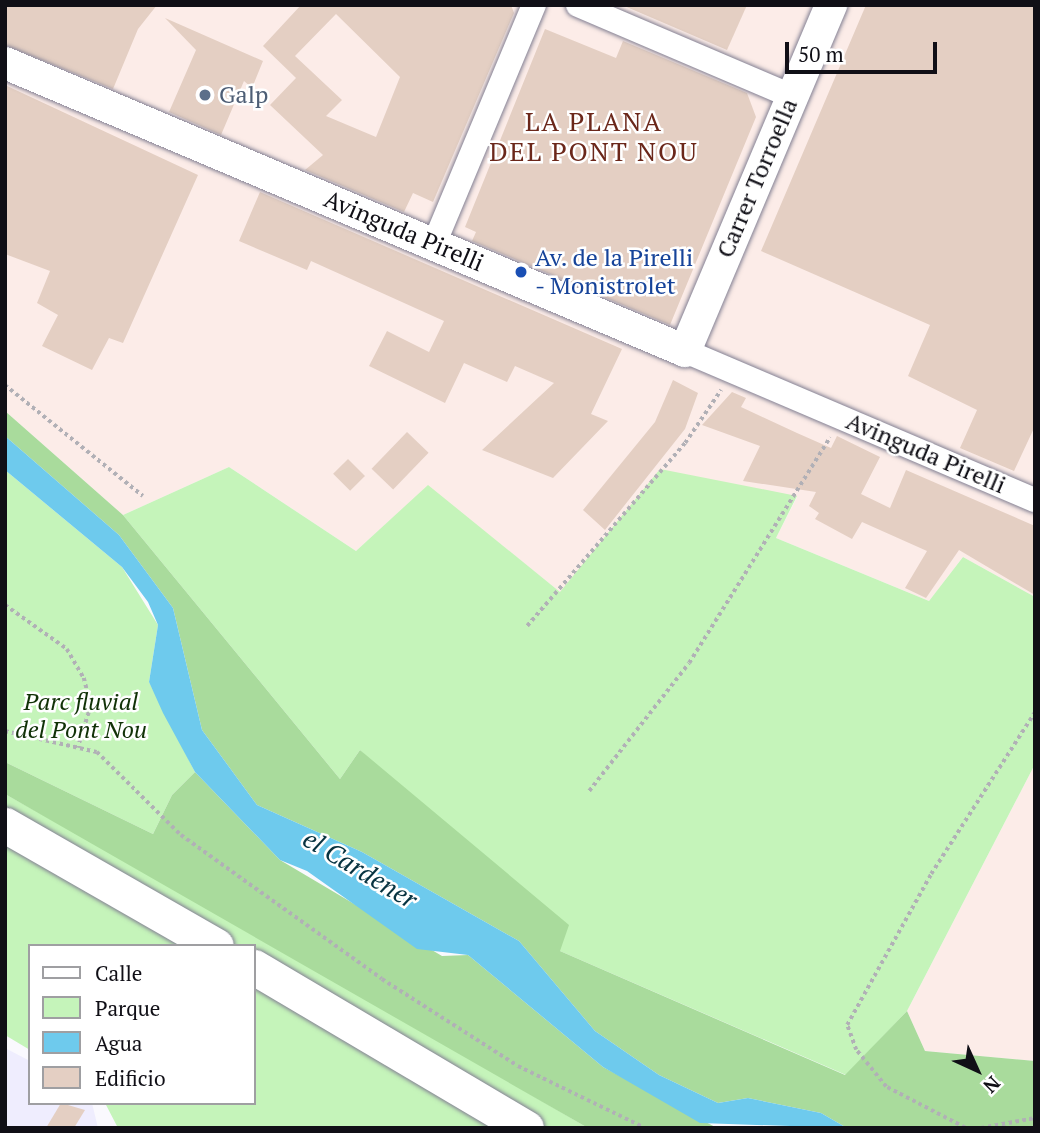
<!DOCTYPE html>
<style>
body{margin:0}
#map{position:relative;width:1040px;height:1133px;overflow:hidden;background:#faf9fe;font-family:"PT Serif",serif}
div>[style]{position:absolute}
.built>*{inset:0;background:#efedfe}
.industrial>*{inset:0;background:#fcece8}
.green>*{inset:0;background:#c5f4ba}
.forest>*{inset:0;background:#a9db9c}
.water>*{inset:0;background:#6ecaed}
.building>*{inset:0;background:#e4cfc3;transform-origin:0 0}
.path>*{height:3.5px;margin-top:-1.75px;transform-origin:0;background:repeating-linear-gradient(90deg,#b1b0b6 0 3.5px,transparent 0 7px)}
.roads{filter:drop-shadow(0 0 2px #838093) drop-shadow(0 0 2px #838093)}
.minor>*{height:24px;margin:-12px;padding:0 12px;transform-origin:12px;border-radius:12px;background:#fff}
.tertiary>*{height:32px;margin:-16px;padding:0 16px;transform-origin:16px;border-radius:16px;background:#fff}
.secondary>*{height:35px;margin:-17.5px;padding:0 17.5px;transform-origin:17.5px;border-radius:17.5px;background:#fff}
.dots>*{width:19px;height:19px;translate:-50% -50%;box-sizing:border-box;border:4px solid #fff;border-radius:50%}
span{translate:-50% -50%;white-space:nowrap;text-align:center;line-height:1.15;-webkit-text-stroke:5px #fff;paint-order:stroke}
.service-label{font-size:24px;color:#4e5e75}
.left{translate:0 -50%;text-align:left}
.street-label{font-size:24px;color:#100f16}
.transit-label{font-size:24px;color:#164399}
.park-label{font-size:24px;color:#113207;font-style:italic}
.neighbourhood-label{font-size:26px;color:#6b271a;letter-spacing:2px}
.water-label{font-size:26px;color:#073341;font-style:italic}
.frame{position:absolute;inset:0;border:7px solid #100f16;pointer-events:none}
.legend{position:absolute;left:28px;top:944px;width:228px;height:161px;box-sizing:border-box;background:#fff;border:2px solid #9f9fa2;margin:0;padding:9px 12px;list-style:none;font-size:21px;color:#100f16}
.legend li{display:flex;align-items:center;gap:14px;height:35px}
.legend b{width:35px;border:2px solid #9f9fa2}
.north{position:absolute;left:942px;top:1035px;width:70px;height:70px;-webkit-text-stroke:5px #fff;paint-order:stroke;rotate:135deg;font-size:19px;font-weight:700;line-height:28px;text-align:center;color:#100f16}
.north::after{content:'';display:block;margin:auto;width:24px;height:32px;background:#100f16;clip-path:polygon(50% 0,100% 100%,50% 72%,0 100%)}
.scale{position:absolute;left:785px;top:42px;width:152px;height:32px;box-sizing:border-box;border:4px solid #100f16;border-top:0;padding-left:9px;font-size:21px;line-height:24px;white-space:nowrap;color:#100f16;-webkit-text-stroke:5px #fff;paint-order:stroke}
</style>
<div id="map">
<div class="built">
<div style="clip-path:polygon(5px 1048px,30px 1061px,30px 1103px,92px 1103px,98px 1128px,5px 1128px)"></div>
</div>
<div class="industrial">
<div style="clip-path:polygon(5px 5px,1035px 5px,1035px 597px,963px 557px,929px 601px,776px 538px,797px 497px,560px 592px,428px 486px,356px 551px,229px 467px,123px 515px,5px 411px)"></div>
<div style="clip-path:polygon(1035px 764px,1035px 1061px,925px 1051px,907px 1011px)"></div>
</div>
<div class="green">
<div style="clip-path:polygon(229px 467px,356px 551px,428px 485px,560px 592px,660px 469px,797px 496px,776px 538px,929px 601px,963px 557px,1035px 597px,1035px 764px,907px 1011px,846px 1075px,560px 951px,360px 750px,340px 779px,123px 515px)"></div>
<div style="clip-path:polygon(5px 470px,122px 567px,158px 625px,149px 682px,195px 772px,172px 795px,153px 834px,5px 762px)"></div>
<div style="clip-path:polygon(5px 794px,233px 921px,588px 1128px,118px 1128px,105px 1103px,254px 1103px,254px 946px,30px 946px,30px 1050px,5px 1035px)"></div>
</div>
<div class="forest">
<div style="clip-path:polygon(5px 411px,123px 515px,340px 779px,360px 750px,569px 925px,560px 951px,845px 1075px,907px 1011px,925px 1051px,1035px 1061px,1035px 1128px,847px 1128px,821px 1113px,748px 1098px,718px 1103px,659px 1075px,595px 1031px,519px 941px,362px 852px,257px 805px,202px 730px,173px 608px,119px 535px,5px 436px)"></div>
<div style="clip-path:polygon(5px 762px,153px 834px,172px 795px,195px 772px,280px 860px,442px 956px,468px 955px,603px 1067px,717px 1128px,588px 1128px,5px 794px)"></div>
</div>
<div class="water">
<div style="clip-path:polygon(5px 436px,119px 535px,173px 608px,202px 730px,257px 805px,362px 852px,519px 941px,595px 1031px,659px 1075px,718px 1103px,748px 1098px,821px 1113px,847px 1128px,700px 1123px,603px 1067px,468px 955px,417px 949px,307px 871px,280px 860px,195px 772px,163px 713px,149px 682px,158px 625px,148px 602px,122px 567px,5px 470px)"></div>
</div>
<div class="building">
<div style="clip-path:polygon(5px 5px,157px 5px,138px 29px,113px 89px,5px 45px)"></div>
<div style="clip-path:polygon(evenodd,301px 5px,511px 5px,514px 13px,433px 202px,413px 193px,404px 212px,305px 170px,323px 155px,270px 105px,296px 78px,263px 46px,301px 5px,336px 14px,400px 77px,376px 137px,326px 116px,342px 100px,295px 56px,336px 14px)"></div>
<div style="clip-path:polygon(622px 5px,747px 5px,727px 50px)"></div>
<div style="clip-path:polygon(866px 5px,1035px 5px,1035px 426px,1014px 471px,960px 448px,977px 410px,908px 376px,930px 325px,761px 251px)"></div>
<div style="clip-path:polygon(165px 18px,263px 61px,252px 88px,244px 81px,221px 135px,169px 112px,196px 50px)"></div>
<div style="clip-path:polygon(545px 29px,616px 58px,623px 41px,747px 93px,756px 117px,670px 325px,472px 241px,476px 232px,465px 227px)"></div>
<div style="clip-path:polygon(5px 85px,198px 175px,123px 343px,109px 338px,92px 370px,42px 346px,58px 315px,37px 303px,50px 271px,5px 254px)"></div>
<div style="clip-path:polygon(260px 192px,622px 349px,591px 414px,608px 421px,553px 478px,482px 450px,554px 383px,515px 366px,507px 382px,464px 363px,445px 403px,369px 366px,387px 331px,429px 352px,444px 321px,311px 261px,307px 270px,239px 241px)"></div>
<div style="clip-path:polygon(673px 380px,698px 393px,685px 429px,605px 530px,583px 510px,655px 422px)"></div>
<div style="clip-path:polygon(732px 392px,746px 398px,741px 407px,797px 433px,831px 448px,837px 436px,880px 457px,861px 494px,890px 508px,906px 470px,1035px 526px,1035px 595px,959px 550px,926px 598px,905px 588px,927px 551px,862px 522px,852px 539px,815px 519px,819px 513px,809px 506px,816px 492px,743px 481px,760px 446px,702px 425px)"></div>
<div style="left:407px;top:432px;width:30px;height:51px;rotate:44deg"></div>
<div style="left:348px;top:459px;width:24px;height:21px;rotate:45deg"></div>
<div style="clip-path:polygon(61px 1103px,85px 1110px,74px 1128px,46px 1128px)"></div>
</div>
<div class="path">
<div style="left:5px;top:385px;width:177px;rotate:38.8deg"></div>
<div style="left:5px;top:605px;width:76px;rotate:35.4deg"></div>
<div style="left:67px;top:649px;width:34px;rotate:60deg"></div>
<div style="left:84px;top:678px;width:29px;rotate:76deg"></div>
<div style="left:91px;top:706px;width:44px;rotate:107.2deg"></div>
<div style="left:527px;top:626px;width:242px;rotate:-49.2deg"></div>
<div style="left:685px;top:443px;width:64px;rotate:-55.8deg"></div>
<div style="left:5px;top:731px;width:94px;rotate:12.9deg"></div>
<div style="left:97px;top:752px;width:118px;rotate:44.7deg"></div>
<div style="left:181px;top:835px;width:247px;rotate:35.6deg"></div>
<div style="left:382px;top:979px;width:161px;rotate:32.6deg"></div>
<div style="left:518px;top:1066px;width:141px;rotate:26deg"></div>
<div style="left:589px;top:791px;width:162px;rotate:-52deg"></div>
<div style="left:689px;top:663px;width:266px;rotate:-58deg"></div>
<div style="left:965px;top:1128px;width:89px;rotate:-152.6deg"></div>
<div style="left:886px;top:1087px;width:48px;rotate:-129deg"></div>
<div style="left:856px;top:1050px;width:27px;rotate:-110deg"></div>
<div style="left:847px;top:1025px;width:173px;rotate:-60.9deg"></div>
<div style="left:931px;top:874px;width:193px;rotate:-57.3deg"></div>
<div style="left:981px;top:1128px;width:55px;rotate:-10.5deg"></div>
</div>
<div class="roads">
<div class="minor">
<div style="left:578px;top:5px;width:232px;rotate:23.1deg"></div>
<div style="left:434px;top:244px;width:259px;rotate:-67.3deg"></div>
<div style="left:685px;top:351px;width:380px;rotate:23.1deg"></div>
</div>
<div class="tertiary">
<div style="left:5px;top:63px;width:738px;rotate:22.95deg"></div>
<div style="left:685px;top:351px;width:376px;rotate:-67.1deg"></div>
</div>
<div class="secondary">
<div style="left:5px;top:825px;width:243px;rotate:29.8deg"></div>
<div style="left:254px;top:967px;width:316px;rotate:30.6deg"></div>
</div>
</div>
<div class="dots">
<div style="left:205px;top:95px;background:#5c6f8a"></div>
<div style="left:521px;top:272px;background:#1a4fb4"></div>
</div>
<div class="service-label">
<span class="left" style="left:219px;top:95px">Galp</span>
</div>
<div class="street-label">
<span style="left:757px;top:178px;rotate:-67deg">Carrer Torroella</span>
<span style="left:404px;top:231px;rotate:23deg">Avinguda Pirelli</span>
<span style="left:926px;top:453px;rotate:23deg">Avinguda Pirelli</span>
</div>
<div class="transit-label">
<span class="left" style="left:535px;top:272px">Av. de la Pirelli<br>- Monistrolet</span>
</div>
<div class="park-label">
<span style="left:81px;top:716px">Parc fluvial<br>del Pont Nou</span>
</div>
<div class="neighbourhood-label">
<span style="left:594px;top:137px">LA PLANA<br>DEL PONT NOU</span>
</div>
<div class="water-label">
<span style="left:360px;top:869px;rotate:31deg">el Cardener</span>
</div>
<div class="frame"></div>
<ul class="legend">
<li><b style="height:9px;background:#fff"></b>Calle</li>
<li><b style="height:19px;background:#c5f4ba"></b>Parque</li>
<li><b style="height:19px;background:#6ecaed"></b>Agua</li>
<li><b style="height:19px;background:#e4cfc3"></b>Edificio</li>
</ul>
<div class="north">N</div>
<div class="scale">50 m</div>
</div>
